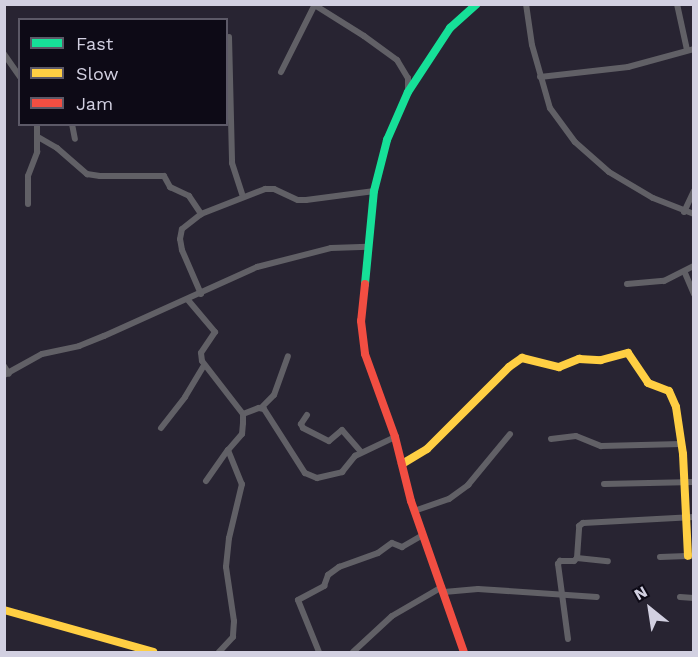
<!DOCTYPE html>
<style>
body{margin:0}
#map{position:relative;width:698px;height:657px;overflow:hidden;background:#282432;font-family:"Work Sans",sans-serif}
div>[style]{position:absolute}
.street>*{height:6px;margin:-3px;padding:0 3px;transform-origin:3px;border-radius:3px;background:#616066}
.fast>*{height:8px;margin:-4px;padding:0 4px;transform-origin:4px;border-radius:4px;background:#16e098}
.slow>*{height:8px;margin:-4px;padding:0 4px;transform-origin:4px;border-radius:4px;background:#ffcf43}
.jam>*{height:8px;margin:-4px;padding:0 4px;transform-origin:4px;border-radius:4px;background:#f24e42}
span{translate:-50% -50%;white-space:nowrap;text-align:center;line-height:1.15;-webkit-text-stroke:4.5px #0d0a16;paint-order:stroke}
.frame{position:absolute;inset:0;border:6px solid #d2d0e1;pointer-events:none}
.legend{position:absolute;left:18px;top:18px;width:210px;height:108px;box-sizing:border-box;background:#0d0a16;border:2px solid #5c5967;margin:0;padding:8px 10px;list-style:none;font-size:18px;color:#d2d0e1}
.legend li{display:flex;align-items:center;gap:12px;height:30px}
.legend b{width:30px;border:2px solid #5c5967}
.north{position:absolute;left:620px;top:579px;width:60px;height:60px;-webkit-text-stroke:4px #0d0a16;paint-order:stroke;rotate:330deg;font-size:16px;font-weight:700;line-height:24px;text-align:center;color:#d2d0e1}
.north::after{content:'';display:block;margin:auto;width:21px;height:27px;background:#d2d0e1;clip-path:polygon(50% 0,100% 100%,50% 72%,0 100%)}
</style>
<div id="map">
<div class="street">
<div style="left:313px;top:4px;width:60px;rotate:32.1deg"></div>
<div style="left:364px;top:36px;width:41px;rotate:36deg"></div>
<div style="left:397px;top:60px;width:21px;rotate:59deg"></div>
<div style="left:408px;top:78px;width:11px;rotate:90deg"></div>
<div style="left:526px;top:4px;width:41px;rotate:81.7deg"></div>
<div style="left:532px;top:45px;width:66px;rotate:74.1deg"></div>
<div style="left:550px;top:108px;width:42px;rotate:53.7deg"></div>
<div style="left:575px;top:142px;width:45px;rotate:41.4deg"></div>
<div style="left:609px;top:172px;width:51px;rotate:30.6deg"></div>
<div style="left:653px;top:198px;width:44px;rotate:21.3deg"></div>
<div style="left:677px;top:4px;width:47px;rotate:77.7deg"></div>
<div style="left:229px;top:37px;width:126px;rotate:88.6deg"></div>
<div style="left:232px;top:163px;width:35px;rotate:72deg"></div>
<div style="left:4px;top:54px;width:28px;rotate:55deg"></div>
<div style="left:281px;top:72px;width:74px;rotate:-63.4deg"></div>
<div style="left:540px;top:77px;width:89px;rotate:-6.5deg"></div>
<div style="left:628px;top:67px;width:68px;rotate:-15.3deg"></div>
<div style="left:72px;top:124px;width:15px;rotate:79deg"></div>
<div style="left:38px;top:137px;width:22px;rotate:30deg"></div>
<div style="left:57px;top:148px;width:40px;rotate:41deg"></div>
<div style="left:87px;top:174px;width:13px;rotate:9deg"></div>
<div style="left:100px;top:176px;width:64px"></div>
<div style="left:164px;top:176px;width:13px;rotate:61deg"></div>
<div style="left:170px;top:187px;width:21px;rotate:25deg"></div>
<div style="left:189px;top:196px;width:22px;rotate:56deg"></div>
<div style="left:28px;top:204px;width:28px;rotate:-90deg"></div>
<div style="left:28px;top:176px;width:26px;rotate:-69deg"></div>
<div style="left:37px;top:152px;width:28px;rotate:-90deg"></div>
<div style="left:684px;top:212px;width:23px;rotate:-65deg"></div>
<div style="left:685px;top:273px;width:23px;rotate:67deg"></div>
<div style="left:627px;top:284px;width:37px;rotate:-5deg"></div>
<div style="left:664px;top:281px;width:34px;rotate:-27deg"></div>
<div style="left:201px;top:294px;width:48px;rotate:-113.4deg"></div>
<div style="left:182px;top:250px;width:11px;rotate:-100deg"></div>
<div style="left:180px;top:239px;width:10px;rotate:-79deg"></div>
<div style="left:182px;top:229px;width:24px;rotate:-38deg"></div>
<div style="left:201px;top:214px;width:69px;rotate:-21.3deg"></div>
<div style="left:265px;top:189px;width:9px"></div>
<div style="left:274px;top:189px;width:26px;rotate:25deg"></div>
<div style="left:298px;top:200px;width:8px"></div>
<div style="left:306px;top:200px;width:69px;rotate:-7.5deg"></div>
<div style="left:188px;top:300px;width:42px;rotate:49.8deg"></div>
<div style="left:215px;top:332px;width:25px;rotate:124deg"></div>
<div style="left:201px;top:353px;width:8px;rotate:83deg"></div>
<div style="left:202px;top:361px;width:67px;rotate:52.3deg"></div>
<div style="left:243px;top:414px;width:9px;rotate:90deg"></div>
<div style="left:243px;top:423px;width:11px;rotate:95deg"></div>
<div style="left:242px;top:434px;width:21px;rotate:131deg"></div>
<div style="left:228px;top:450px;width:37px;rotate:68deg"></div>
<div style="left:242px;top:484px;width:56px;rotate:103.5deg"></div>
<div style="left:229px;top:538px;width:29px;rotate:96deg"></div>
<div style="left:226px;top:567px;width:55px;rotate:81.6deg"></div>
<div style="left:234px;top:621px;width:16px;rotate:94deg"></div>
<div style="left:233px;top:637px;width:21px;rotate:133deg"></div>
<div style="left:4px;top:366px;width:9px;rotate:58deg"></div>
<div style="left:4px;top:375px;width:43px;rotate:-28.9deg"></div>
<div style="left:42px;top:354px;width:38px;rotate:-12deg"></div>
<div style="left:79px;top:346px;width:27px;rotate:-22deg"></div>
<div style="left:104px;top:336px;width:168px;rotate:-24.3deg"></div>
<div style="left:257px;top:267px;width:76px;rotate:-14.4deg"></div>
<div style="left:331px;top:248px;width:37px;rotate:-2deg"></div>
<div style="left:262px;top:407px;width:17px;rotate:-45deg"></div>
<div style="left:274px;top:395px;width:41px;rotate:-70.3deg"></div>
<div style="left:243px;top:414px;width:17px;rotate:-21deg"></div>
<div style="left:259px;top:408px;width:5px;rotate:11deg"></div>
<div style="left:264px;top:409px;width:76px;rotate:57.4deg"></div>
<div style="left:305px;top:473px;width:13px;rotate:23deg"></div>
<div style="left:317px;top:478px;width:26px;rotate:-13deg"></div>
<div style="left:342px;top:472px;width:21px;rotate:-51deg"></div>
<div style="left:355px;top:456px;width:44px;rotate:-25.4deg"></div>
<div style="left:307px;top:415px;width:11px;rotate:124deg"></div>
<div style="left:301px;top:424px;width:4px;rotate:63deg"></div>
<div style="left:303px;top:428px;width:29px;rotate:27deg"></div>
<div style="left:329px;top:441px;width:17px;rotate:-40deg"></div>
<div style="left:342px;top:430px;width:29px;rotate:49deg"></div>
<div style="left:161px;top:428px;width:39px;rotate:-52deg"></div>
<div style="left:185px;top:397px;width:37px;rotate:-59deg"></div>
<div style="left:551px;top:439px;width:25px;rotate:-7deg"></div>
<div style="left:576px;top:436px;width:27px;rotate:22deg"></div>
<div style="left:601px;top:446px;width:80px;rotate:-1.4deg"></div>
<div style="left:206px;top:481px;width:38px;rotate:-55deg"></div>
<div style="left:604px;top:484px;width:90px;rotate:-1.3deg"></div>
<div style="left:414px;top:511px;width:37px;rotate:-19deg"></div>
<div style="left:449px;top:499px;width:24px;rotate:-36deg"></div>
<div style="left:468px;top:485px;width:66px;rotate:-50.5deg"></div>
<div style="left:660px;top:557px;width:34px;rotate:-2deg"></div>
<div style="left:577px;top:558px;width:31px;rotate:6deg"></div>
<div style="left:444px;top:592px;width:34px;rotate:-5deg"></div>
<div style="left:478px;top:589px;width:119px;rotate:3.8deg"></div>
<div style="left:680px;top:597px;width:14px;rotate:4deg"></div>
<div style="left:568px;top:639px;width:76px;rotate:-97.6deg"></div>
<div style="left:558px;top:564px;width:4px;rotate:-56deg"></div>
<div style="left:560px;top:561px;width:14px"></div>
<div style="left:574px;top:561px;width:4px;rotate:-45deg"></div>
<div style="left:577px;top:558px;width:32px;rotate:-86deg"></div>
<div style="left:579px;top:526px;width:5px;rotate:-37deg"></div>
<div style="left:583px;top:523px;width:111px;rotate:-3.1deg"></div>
<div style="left:319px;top:652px;width:56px;rotate:-112deg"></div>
<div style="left:298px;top:600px;width:30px;rotate:-28deg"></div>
<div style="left:324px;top:586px;width:12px;rotate:-70deg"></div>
<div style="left:328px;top:575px;width:14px;rotate:-36deg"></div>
<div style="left:339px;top:567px;width:41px;rotate:-19.7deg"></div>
<div style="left:378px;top:553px;width:17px;rotate:-36deg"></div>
<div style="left:392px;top:543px;width:11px;rotate:22deg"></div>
<div style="left:402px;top:547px;width:24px;rotate:-30deg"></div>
<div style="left:353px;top:652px;width:53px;rotate:-42.7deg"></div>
<div style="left:392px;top:616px;width:58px;rotate:-30.1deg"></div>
</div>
<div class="fast">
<div style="left:365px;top:284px;width:93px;rotate:-84.5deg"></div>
<div style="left:374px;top:191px;width:53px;rotate:-75.7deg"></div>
<div style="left:387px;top:140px;width:52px;rotate:-66.4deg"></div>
<div style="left:408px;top:92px;width:77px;rotate:-56.7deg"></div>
<div style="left:450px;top:28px;width:36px;rotate:-42deg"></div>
</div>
<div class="slow">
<div style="left:402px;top:464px;width:29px;rotate:-31deg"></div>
<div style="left:427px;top:449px;width:116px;rotate:-45deg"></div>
<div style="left:509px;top:367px;width:16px;rotate:-35deg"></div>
<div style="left:522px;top:358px;width:38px;rotate:14deg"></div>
<div style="left:559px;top:367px;width:22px;rotate:-22deg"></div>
<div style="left:579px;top:359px;width:22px;rotate:3deg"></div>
<div style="left:601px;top:360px;width:28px;rotate:-15deg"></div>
<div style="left:628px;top:353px;width:36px;rotate:56deg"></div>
<div style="left:648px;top:383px;width:22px;rotate:21deg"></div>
<div style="left:669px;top:391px;width:17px;rotate:66deg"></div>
<div style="left:676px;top:407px;width:48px;rotate:81.5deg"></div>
<div style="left:683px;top:454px;width:102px;rotate:87.2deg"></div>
<div style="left:4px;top:610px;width:155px;rotate:15.7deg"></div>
</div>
<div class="jam">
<div style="left:365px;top:284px;width:37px;rotate:96deg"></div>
<div style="left:361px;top:321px;width:33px;rotate:83deg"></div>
<div style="left:365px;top:354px;width:88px;rotate:70.1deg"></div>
<div style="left:395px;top:437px;width:66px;rotate:76deg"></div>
<div style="left:411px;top:501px;width:160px;rotate:70.7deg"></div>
</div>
<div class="frame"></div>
<ul class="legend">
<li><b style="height:8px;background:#16e098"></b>Fast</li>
<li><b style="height:8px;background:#ffcf43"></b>Slow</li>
<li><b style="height:8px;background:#f24e42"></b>Jam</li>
</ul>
<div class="north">N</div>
</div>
